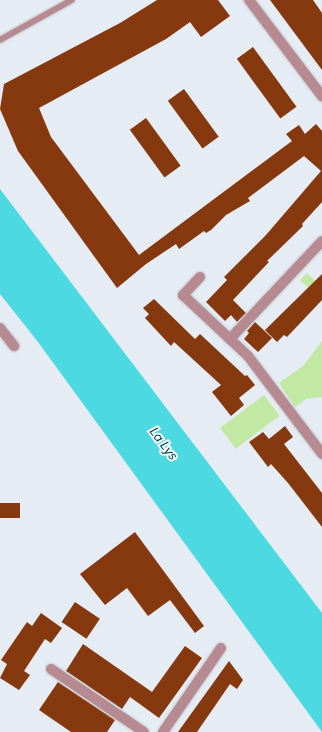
<!DOCTYPE html>
<style>
body{margin:0}
#map{position:relative;width:322px;height:732px;overflow:hidden;background:#e6ecf3;font-family:Figtree,sans-serif}
div>[style]{position:absolute}
.green>*{inset:0;background:#c2e9a3;transform-origin:0 0}
.water>*{inset:0;background:#4dd9e2}
.building>*{inset:0;background:#86380f;transform-origin:0 0}
.roads{filter:drop-shadow(0 0 1px #c1c7cd) drop-shadow(0 0 1px #c1c7cd)}
.lane>*{height:6px;margin:-3px;padding:0 3px;transform-origin:3px;border-radius:3px;background:#b68a90}
.street>*{height:10px;margin:-5px;padding:0 5px;transform-origin:5px;border-radius:5px;background:#b68a90}
span{translate:-50% -50%;white-space:nowrap;text-align:center;line-height:1.15;-webkit-text-stroke:4px #f6f9fd;paint-order:stroke}
.water-label{font-size:13px;color:#004347;font-style:italic}
</style>
<div id="map">
<div class="green">
<div style="clip-path:polygon(307px 273px,322px 288px,322px 301px,300px 280px)"></div>
<div style="clip-path:polygon(322px 341px,322px 397px,306px 399px,295px 407px,279px 383px,303px 366px)"></div>
<div style="left:264px;top:395px;width:26px;height:55px;rotate:53deg"></div>
</div>
<div class="water">
<div style="clip-path:polygon(0 189px,322px 613px,322px 732px,38px 342px,0 294px)"></div>
</div>
<div class="building">
<div style="clip-path:polygon(157px 0,218px 0,230px 16px,201px 37px,190px 22px,166px 39px,39px 108px,51px 137px,139px 255px,292px 141px,286px 134px,299px 125px,305px 134px,316px 124px,322px 131px,322px 202px,302px 224px,303px 226px,267px 261px,269px 262px,233px 300px,246px 313px,237px 322px,231px 315px,225px 321px,206px 302px,227px 280px,224px 277px,266px 235px,321px 171px,304px 156px,248px 198px,250px 201px,226px 215px,211px 230px,206px 233px,204px 231px,179px 249px,176px 244px,146px 264px,117px 288px,18px 151px,0 109px,4px 84px,120px 23px)"></div>
<div style="clip-path:polygon(270px 0,313px 0,322px 13px,322px 70px)"></div>
<div style="left:253px;top:47px;width:74px;height:20px;rotate:54deg"></div>
<div style="left:184px;top:89px;width:59px;height:20px;rotate:54deg"></div>
<div style="left:146px;top:118px;width:59px;height:20px;rotate:54deg"></div>
<div style="clip-path:polygon(322px 274px,322px 300px,287px 337px,284px 335px,277px 342px,265px 330px)"></div>
<div style="clip-path:polygon(154px 299px,195px 339px,200px 334px,245px 376px,247px 375px,255px 385px,239px 398px,244px 405px,231px 416px,212px 392px,221px 385px,174px 342px,171px 346px,145px 318px,149px 314px,143px 308px)"></div>
<div style="clip-path:polygon(255px 322px,272px 338px,258px 352px,244px 339px,249px 333px,247px 331px)"></div>
<div style="clip-path:polygon(285px 426px,293px 437px,284px 444px,322px 493px,322px 527px,288px 483px,271px 464px,268px 467px,249px 442px,263px 432px,269px 439px)"></div>
<div style="left:0;top:503px;width:20px;height:15px"></div>
<div style="clip-path:polygon(135px 532px,204px 626px,195px 633px,170px 600px,148px 616px,127px 588px,105px 605px,80px 574px)"></div>
<div style="left:75px;top:602px;width:30px;height:24px;rotate:34deg"></div>
<div style="clip-path:polygon(41px 613px,62px 628px,51px 643px,45px 639px,24px 671px,30px 675px,19px 690px,0 678px,7px 664px,1px 660px,27px 622px,32px 626px)"></div>
<div style="clip-path:polygon(83px 644px,152px 692px,185px 646px,202px 658px,159px 718px,130px 697px,122px 709px,66px 671px)"></div>
<div style="clip-path:polygon(229px 661px,243px 680px,237px 689px,230px 684px,197px 732px,178px 732px)"></div>
<div style="clip-path:polygon(58px 682px,115px 720px,107px 732px,71px 732px,39px 710px)"></div>
</div>
<div class="roads">
<div class="lane">
<div style="left:0;top:40px;width:82px;rotate:-29.1deg"></div>
</div>
<div class="street">
<div style="left:249px;top:0;width:121px;rotate:52.8deg"></div>
<div style="left:200px;top:277px;width:25px;rotate:133deg"></div>
<div style="left:183px;top:295px;width:89px;rotate:43.2deg"></div>
<div style="left:248px;top:356px;width:123px;rotate:52.9deg"></div>
<div style="left:0;top:328px;width:23px;rotate:52deg"></div>
<div style="left:230px;top:339px;width:134px;rotate:-46.8deg"></div>
<div style="left:51px;top:669px;width:112px;rotate:34.1deg"></div>
<div style="left:163px;top:732px;width:102px;rotate:-55.4deg"></div>
</div>
</div>
<div class="water-label">
<span style="left:163px;top:444px;rotate:53deg">La Lys</span>
</div>
</div>
